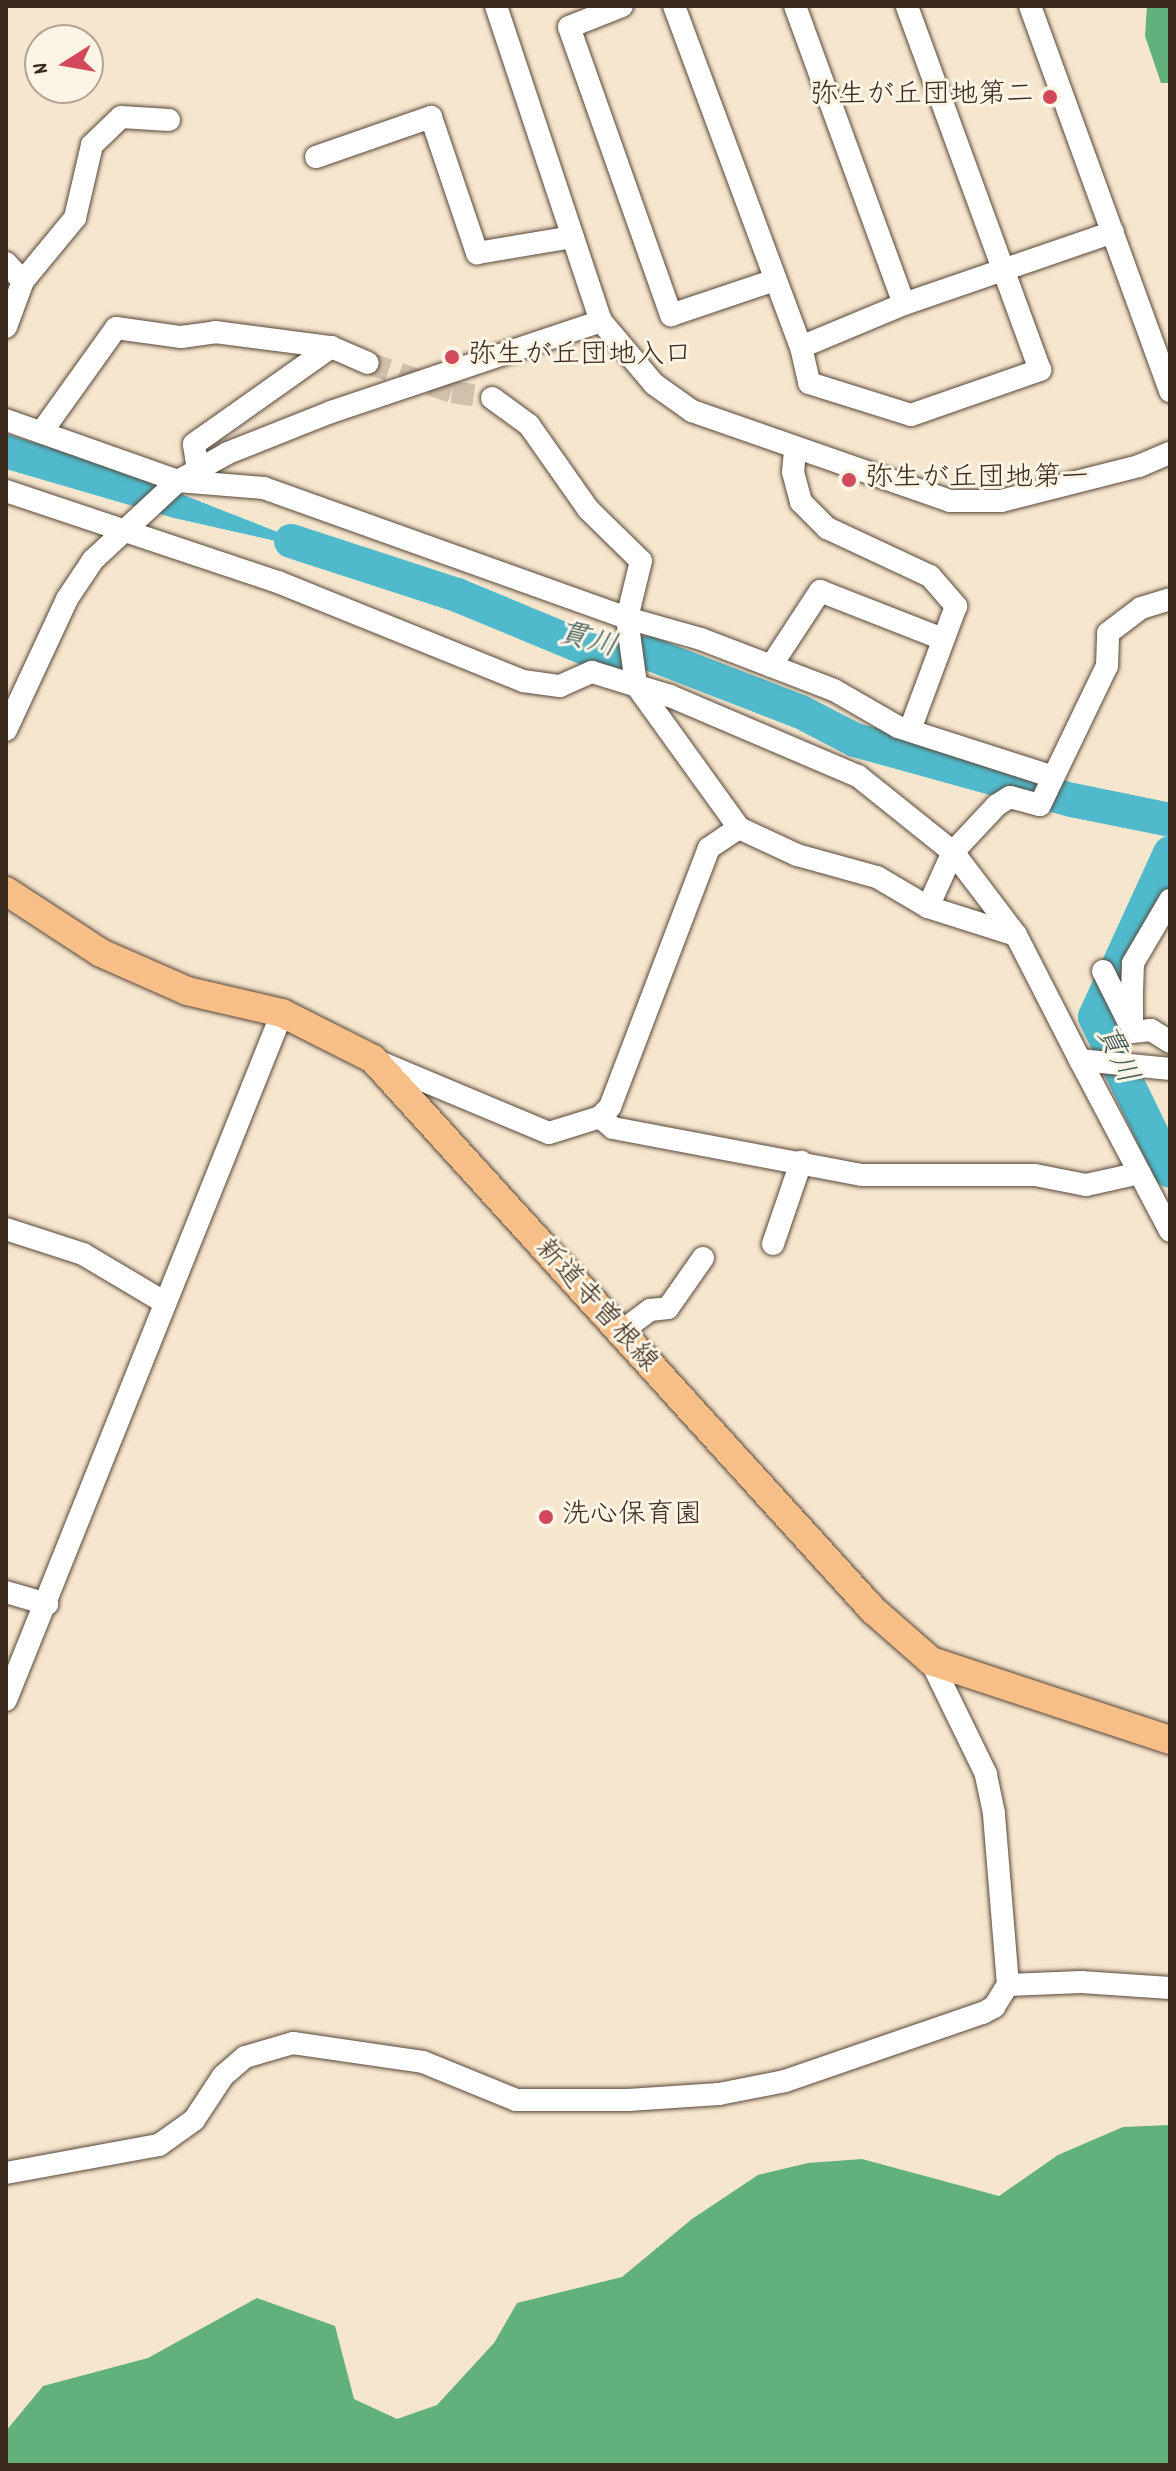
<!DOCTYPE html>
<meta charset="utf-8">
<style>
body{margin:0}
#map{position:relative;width:1176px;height:2471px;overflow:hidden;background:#f6e6ce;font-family:Dekko,"Klee One",sans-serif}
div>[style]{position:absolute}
.forest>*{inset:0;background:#62b07a}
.water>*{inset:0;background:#50bacc}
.river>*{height:34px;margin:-17px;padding:0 17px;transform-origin:17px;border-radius:17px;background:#50bacc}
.minor-tunnel>*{height:22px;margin-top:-11px;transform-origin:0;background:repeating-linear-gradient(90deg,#d1c0ab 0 22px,transparent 0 33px)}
.roads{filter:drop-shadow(0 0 2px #574638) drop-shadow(0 0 2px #574638)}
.minor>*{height:22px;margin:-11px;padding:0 11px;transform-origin:11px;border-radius:11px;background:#fff}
.major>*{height:28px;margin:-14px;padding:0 14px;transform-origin:14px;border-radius:14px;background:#f7be87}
.dots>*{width:22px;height:22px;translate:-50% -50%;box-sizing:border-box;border:4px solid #fcf5e5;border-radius:50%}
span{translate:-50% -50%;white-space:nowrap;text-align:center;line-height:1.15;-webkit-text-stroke:6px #fcf5e5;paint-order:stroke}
.poi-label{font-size:28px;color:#3b2a1e}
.right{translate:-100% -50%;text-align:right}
.left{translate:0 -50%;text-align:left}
.street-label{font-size:28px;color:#3b2a1e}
.water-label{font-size:30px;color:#425c5b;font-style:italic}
.frame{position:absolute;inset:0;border:8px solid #3b2a1e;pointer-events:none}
.north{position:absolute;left:24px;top:24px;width:80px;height:80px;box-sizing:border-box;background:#fcf5e5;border:2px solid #afa495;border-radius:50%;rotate:259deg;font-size:22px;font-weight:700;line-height:32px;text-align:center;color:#3b2a1e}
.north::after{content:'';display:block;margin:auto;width:28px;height:36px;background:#d1495b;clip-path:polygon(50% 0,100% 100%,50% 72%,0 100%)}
</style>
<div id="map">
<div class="forest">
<div style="clip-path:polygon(1147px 6px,1170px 6px,1170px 83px,1161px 83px,1145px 36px)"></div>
<div style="clip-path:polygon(1170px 2125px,1170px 2465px,6px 2465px,6px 2431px,43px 2386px,148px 2358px,257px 2298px,335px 2326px,354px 2399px,397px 2419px,437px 2405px,494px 2343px,517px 2303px,622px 2277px,692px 2219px,758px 2175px,808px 2163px,862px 2159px,999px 2196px,1058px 2155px,1123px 2127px)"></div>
</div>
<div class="water">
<div style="clip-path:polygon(6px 434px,105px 464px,333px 554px,174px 518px,6px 469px)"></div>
</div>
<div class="river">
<div style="left:291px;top:541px;width:175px;rotate:18deg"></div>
<div style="left:457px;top:595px;width:144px;rotate:22.5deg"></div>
<div style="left:590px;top:650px;width:27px;rotate:13deg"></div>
<div style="left:616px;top:656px;width:32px;rotate:-5deg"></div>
<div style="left:648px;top:653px;width:164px;rotate:21.1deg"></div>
<div style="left:801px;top:712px;width:61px;rotate:27.4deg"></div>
<div style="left:855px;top:740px;width:225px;rotate:15.5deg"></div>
<div style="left:1072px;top:800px;width:100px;rotate:11.5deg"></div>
<div style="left:1170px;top:853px;width:180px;rotate:114.6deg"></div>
<div style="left:1095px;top:1017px;width:171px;rotate:64deg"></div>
</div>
<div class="minor-tunnel">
<div style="left:368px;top:363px;width:89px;rotate:19deg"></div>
<div style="left:452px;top:392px;width:40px;rotate:8.5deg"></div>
</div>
<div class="roads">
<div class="minor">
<div style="left:496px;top:6px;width:332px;rotate:71.6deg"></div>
<div style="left:601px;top:321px;width:82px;rotate:49.9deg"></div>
<div style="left:654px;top:384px;width:47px;rotate:35.4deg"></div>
<div style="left:692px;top:411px;width:273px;rotate:19.2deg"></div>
<div style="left:950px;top:501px;width:51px"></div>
<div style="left:1001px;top:501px;width:142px;rotate:-14.2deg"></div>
<div style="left:1139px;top:466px;width:34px;rotate:-23deg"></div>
<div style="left:622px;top:6px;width:57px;rotate:158.4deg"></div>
<div style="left:569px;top:27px;width:306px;rotate:70.5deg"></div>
<div style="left:671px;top:315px;width:110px;rotate:-18.6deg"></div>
<div style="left:674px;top:6px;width:364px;rotate:69.6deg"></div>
<div style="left:801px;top:347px;width:37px;rotate:77deg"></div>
<div style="left:809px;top:383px;width:107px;rotate:17.4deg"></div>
<div style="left:911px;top:415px;width:137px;rotate:-19.2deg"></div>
<div style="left:1040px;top:370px;width:388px;rotate:-110.1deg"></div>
<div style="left:795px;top:6px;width:317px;rotate:69.9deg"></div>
<div style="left:1030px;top:6px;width:410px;rotate:70deg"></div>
<div style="left:316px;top:157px;width:122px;rotate:-19.2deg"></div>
<div style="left:431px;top:117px;width:144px;rotate:71.3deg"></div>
<div style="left:477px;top:253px;width:97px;rotate:-9.5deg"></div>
<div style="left:6px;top:263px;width:25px;rotate:47deg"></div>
<div style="left:23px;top:281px;width:49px;rotate:110.3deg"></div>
<div style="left:23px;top:281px;width:82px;rotate:-50.5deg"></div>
<div style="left:75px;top:218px;width:75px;rotate:-76.9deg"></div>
<div style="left:92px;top:145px;width:40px;rotate:-44deg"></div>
<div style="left:121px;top:117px;width:48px;rotate:3.6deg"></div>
<div style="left:801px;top:347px;width:112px;rotate:-22.7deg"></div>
<div style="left:904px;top:304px;width:221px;rotate:-19deg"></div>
<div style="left:492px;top:398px;width:46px;rotate:36.1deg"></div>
<div style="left:529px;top:425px;width:103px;rotate:54.9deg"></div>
<div style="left:588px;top:509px;width:74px;rotate:44.5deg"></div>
<div style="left:641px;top:561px;width:59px;rotate:103.8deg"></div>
<div style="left:627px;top:618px;width:68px;rotate:82.3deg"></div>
<div style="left:636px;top:685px;width:176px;rotate:54.2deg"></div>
<div style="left:739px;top:828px;width:64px;rotate:25deg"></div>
<div style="left:797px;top:855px;width:83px;rotate:15.4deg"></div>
<div style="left:877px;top:877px;width:59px;rotate:30.5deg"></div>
<div style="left:928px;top:907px;width:92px;rotate:17.7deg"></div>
<div style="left:1016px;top:935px;width:140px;rotate:62.9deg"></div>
<div style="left:1080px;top:1060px;width:90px;rotate:5.7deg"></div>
<div style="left:6px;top:420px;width:182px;rotate:19.5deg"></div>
<div style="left:178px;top:481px;width:86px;rotate:4.7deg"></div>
<div style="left:264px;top:488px;width:386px;rotate:19.7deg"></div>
<div style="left:627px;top:618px;width:77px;rotate:15.8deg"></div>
<div style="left:701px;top:639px;width:142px;rotate:21deg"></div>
<div style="left:834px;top:690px;width:74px;rotate:30deg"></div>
<div style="left:898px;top:727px;width:161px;rotate:17.8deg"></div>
<div style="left:43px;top:430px;width:125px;rotate:-54.4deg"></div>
<div style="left:116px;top:328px;width:66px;rotate:7.9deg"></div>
<div style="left:181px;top:337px;width:34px;rotate:-8deg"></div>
<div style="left:215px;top:332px;width:117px;rotate:7.4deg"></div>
<div style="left:331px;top:347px;width:40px;rotate:23.4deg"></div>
<div style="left:795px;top:450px;width:22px;rotate:95deg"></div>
<div style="left:793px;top:472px;width:31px;rotate:75deg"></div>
<div style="left:801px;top:502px;width:37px;rotate:45deg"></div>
<div style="left:827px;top:528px;width:114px;rotate:25deg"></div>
<div style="left:930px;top:576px;width:40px;rotate:49deg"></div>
<div style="left:956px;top:606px;width:132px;rotate:110.4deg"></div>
<div style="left:198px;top:470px;width:26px;rotate:-99deg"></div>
<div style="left:194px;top:444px;width:168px;rotate:-35.3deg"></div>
<div style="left:6px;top:491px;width:287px;rotate:18.5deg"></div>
<div style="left:278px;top:582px;width:264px;rotate:22deg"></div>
<div style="left:523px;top:681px;width:37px;rotate:8deg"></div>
<div style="left:560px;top:686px;width:35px;rotate:-24deg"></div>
<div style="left:592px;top:672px;width:82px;rotate:17.1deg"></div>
<div style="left:670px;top:696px;width:204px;rotate:23.1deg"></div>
<div style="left:858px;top:776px;width:122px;rotate:38.7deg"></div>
<div style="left:953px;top:852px;width:104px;rotate:52.8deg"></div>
<div style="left:771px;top:666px;width:90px;rotate:-56.8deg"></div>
<div style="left:820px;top:591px;width:129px;rotate:21.4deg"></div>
<div style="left:6px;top:730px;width:145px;rotate:-65deg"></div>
<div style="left:67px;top:599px;width:47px;rotate:-56.3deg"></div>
<div style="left:93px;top:560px;width:116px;rotate:-42.9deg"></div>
<div style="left:178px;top:481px;width:57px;rotate:-29.2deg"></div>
<div style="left:228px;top:453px;width:111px;rotate:-21.7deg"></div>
<div style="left:331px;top:412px;width:285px;rotate:-18.6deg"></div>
<div style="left:1170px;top:900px;width:73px;rotate:120.4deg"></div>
<div style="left:1133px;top:963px;width:30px;rotate:92deg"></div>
<div style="left:1132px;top:993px;width:39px;rotate:90deg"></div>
<div style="left:1132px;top:1032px;width:19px;rotate:-6deg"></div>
<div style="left:1151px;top:1030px;width:22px;rotate:32deg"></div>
<div style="left:928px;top:907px;width:60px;rotate:-65.6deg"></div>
<div style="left:953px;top:852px;width:64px;rotate:-46.9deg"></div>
<div style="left:997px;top:805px;width:15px;rotate:-32deg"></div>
<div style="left:1010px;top:797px;width:31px;rotate:15deg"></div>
<div style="left:1040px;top:805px;width:154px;rotate:-64.3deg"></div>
<div style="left:1107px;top:666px;width:33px;rotate:-88deg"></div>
<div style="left:1108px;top:633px;width:41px;rotate:-37.1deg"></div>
<div style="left:1141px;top:608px;width:30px;rotate:-17deg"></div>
<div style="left:1103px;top:971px;width:56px;rotate:63.4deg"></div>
<div style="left:1080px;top:1060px;width:193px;rotate:62.2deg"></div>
<div style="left:377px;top:1061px;width:186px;rotate:22.7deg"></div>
<div style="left:549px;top:1133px;width:53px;rotate:-17.4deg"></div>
<div style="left:600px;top:1117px;width:14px;rotate:-45deg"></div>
<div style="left:610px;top:1107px;width:277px;rotate:-69.1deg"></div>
<div style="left:709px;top:848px;width:36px;rotate:-34deg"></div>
<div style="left:600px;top:1117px;width:17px;rotate:40deg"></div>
<div style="left:613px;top:1128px;width:253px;rotate:10.7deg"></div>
<div style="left:862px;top:1175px;width:173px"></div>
<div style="left:1035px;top:1175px;width:52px;rotate:11.1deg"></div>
<div style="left:1086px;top:1185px;width:55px;rotate:-12.5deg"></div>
<div style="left:6px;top:1229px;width:81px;rotate:18deg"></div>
<div style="left:83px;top:1254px;width:94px;rotate:30.7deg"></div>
<div style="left:773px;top:1244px;width:87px;rotate:-71.1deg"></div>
<div style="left:618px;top:1334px;width:40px;rotate:-37deg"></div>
<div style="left:650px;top:1310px;width:18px;rotate:-6deg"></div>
<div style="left:668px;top:1308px;width:61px;rotate:-55deg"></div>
<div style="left:6px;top:1592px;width:43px;rotate:16.3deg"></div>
<div style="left:6px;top:1700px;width:740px;rotate:-68.11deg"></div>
<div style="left:1008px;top:1985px;width:73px;rotate:-2.4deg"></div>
<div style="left:1081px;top:1982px;width:89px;rotate:3.9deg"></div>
<div style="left:6px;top:2173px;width:156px;rotate:-10.4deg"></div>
<div style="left:159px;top:2145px;width:43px;rotate:-35.5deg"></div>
<div style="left:194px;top:2120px;width:53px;rotate:-56.6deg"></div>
<div style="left:223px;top:2076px;width:29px;rotate:-41deg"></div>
<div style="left:245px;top:2057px;width:50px;rotate:-16.3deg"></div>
<div style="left:293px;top:2043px;width:131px;rotate:8.3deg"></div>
<div style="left:423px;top:2062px;width:100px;rotate:22.2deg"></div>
<div style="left:516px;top:2100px;width:112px"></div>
<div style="left:628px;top:2100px;width:91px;rotate:-3.8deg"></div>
<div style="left:719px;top:2094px;width:67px;rotate:-11.1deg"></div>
<div style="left:785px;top:2081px;width:209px;rotate:-19deg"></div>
<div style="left:983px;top:2013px;width:13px;rotate:-29deg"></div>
<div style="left:994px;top:2007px;width:26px;rotate:-58deg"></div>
<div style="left:1008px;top:1985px;width:173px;rotate:-94.7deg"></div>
<div style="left:994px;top:1813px;width:40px;rotate:-102deg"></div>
<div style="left:986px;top:1774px;width:126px;rotate:-116deg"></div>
</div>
<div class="major">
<div style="left:6px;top:891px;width:113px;rotate:33.1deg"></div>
<div style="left:101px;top:953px;width:94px;rotate:23.8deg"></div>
<div style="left:187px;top:991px;width:98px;rotate:13deg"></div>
<div style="left:282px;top:1013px;width:102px;rotate:26.8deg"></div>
<div style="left:373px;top:1059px;width:744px;rotate:47.78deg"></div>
<div style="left:873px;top:1610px;width:77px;rotate:41.3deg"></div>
<div style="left:931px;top:1661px;width:252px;rotate:18.3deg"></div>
</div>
</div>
<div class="dots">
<div style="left:1050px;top:97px;background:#d1495b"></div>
<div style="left:452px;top:357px;background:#d1495b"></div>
<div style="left:849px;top:480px;background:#d1495b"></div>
<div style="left:546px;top:1517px;background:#d1495b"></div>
</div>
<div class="poi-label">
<span class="right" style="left:1034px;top:97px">弥生が丘団地第二</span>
<span class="left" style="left:468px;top:357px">弥生が丘団地入口</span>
<span class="left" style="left:865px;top:480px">弥生が丘団地第一</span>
<span class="left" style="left:562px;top:1517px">洗心保育園</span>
</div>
<div class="street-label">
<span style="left:595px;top:1307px;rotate:48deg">新道寺曽根線</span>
</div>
<div class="water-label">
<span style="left:587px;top:643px;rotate:15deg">貫川</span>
<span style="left:1114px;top:1056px;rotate:65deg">貫川</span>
</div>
<div class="frame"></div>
<div class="north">N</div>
</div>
